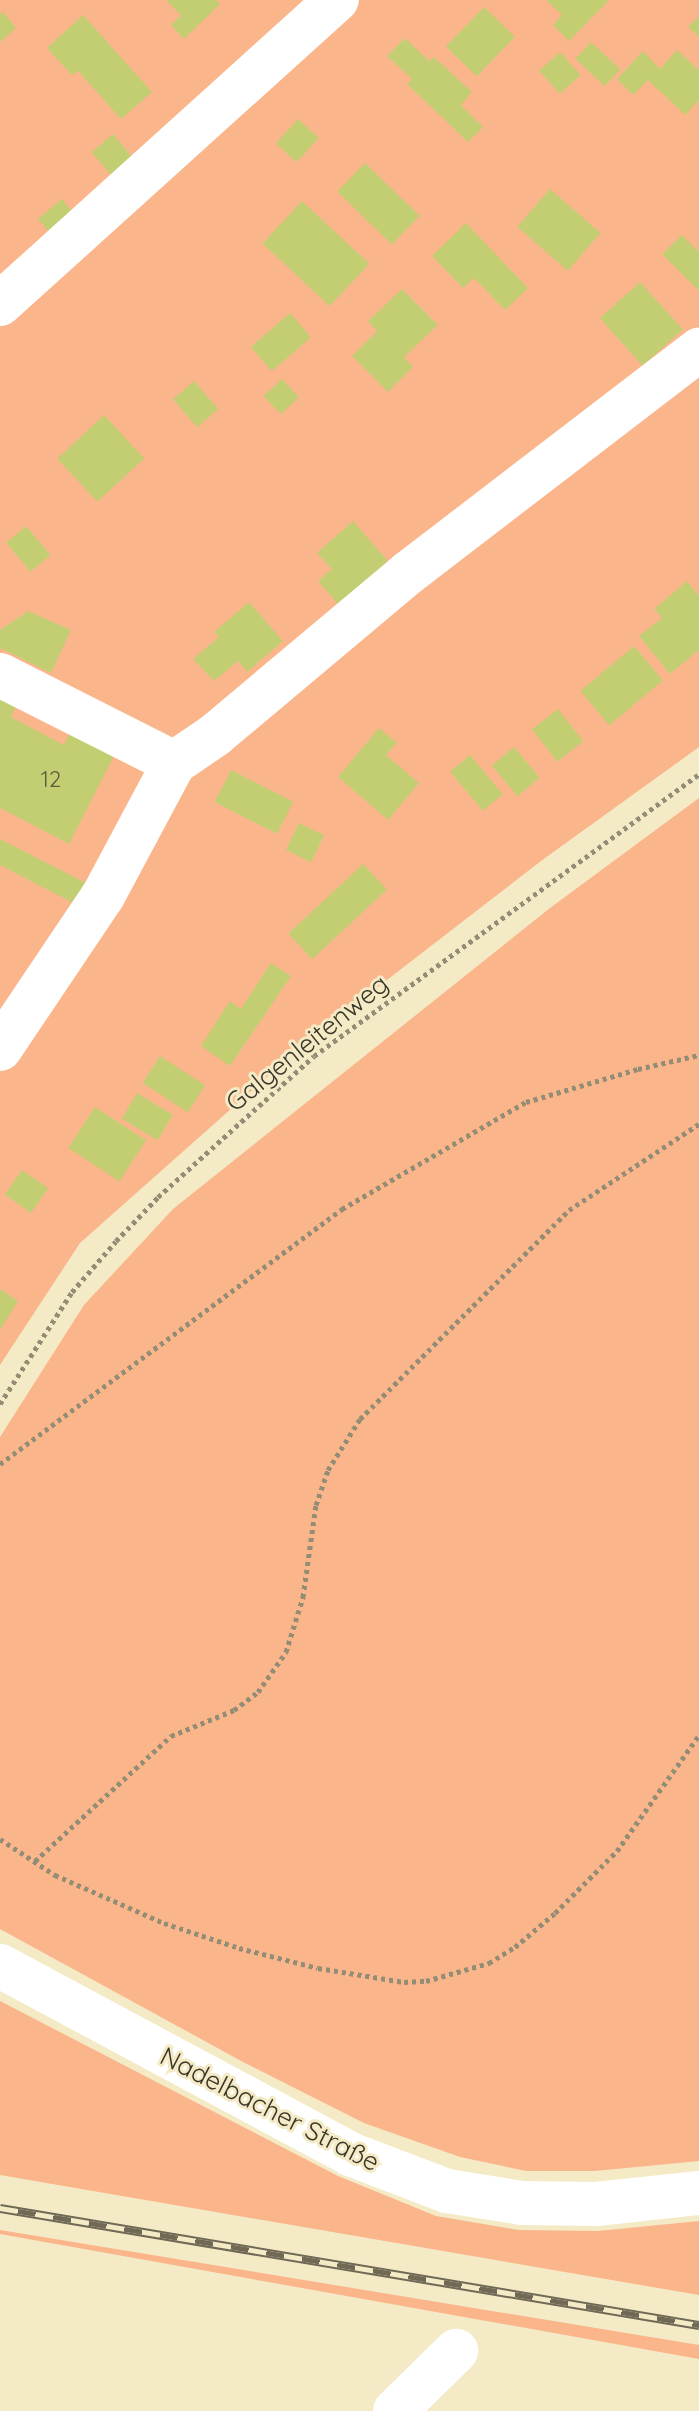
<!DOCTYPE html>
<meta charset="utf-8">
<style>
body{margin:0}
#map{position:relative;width:699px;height:2411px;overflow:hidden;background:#f4eac6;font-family:Quicksand,sans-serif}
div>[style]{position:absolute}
.green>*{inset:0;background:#fbb58b}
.building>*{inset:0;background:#c3ce73;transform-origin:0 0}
.path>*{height:5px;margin-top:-2.5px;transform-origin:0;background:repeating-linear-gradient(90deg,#948d75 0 4px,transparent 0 8px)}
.minor>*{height:44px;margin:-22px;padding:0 22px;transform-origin:22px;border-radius:22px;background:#fff}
.rail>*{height:9px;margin-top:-4.5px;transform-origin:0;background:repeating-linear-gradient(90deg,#f4eac6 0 18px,#6f6955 0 36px);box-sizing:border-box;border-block:2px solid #6f6955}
span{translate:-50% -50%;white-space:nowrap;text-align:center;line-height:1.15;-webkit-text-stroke:6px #f4eac6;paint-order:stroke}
.number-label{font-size:22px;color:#5c5c3b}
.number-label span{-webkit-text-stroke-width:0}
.street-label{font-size:26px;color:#3a3628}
</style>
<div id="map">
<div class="green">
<div style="clip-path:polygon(0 0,699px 0,699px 747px,541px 861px,304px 1044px,80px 1243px,0 1365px)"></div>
<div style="clip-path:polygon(699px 798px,699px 2161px,595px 2171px,526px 2171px,460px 2157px,364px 2123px,243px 2062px,0 1929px,0 1437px,84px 1305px,173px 1209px,550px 908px)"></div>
<div style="clip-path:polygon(0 2001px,338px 2176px,436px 2216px,519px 2230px,598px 2231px,699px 2221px,699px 2295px,0 2175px)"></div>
<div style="clip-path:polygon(0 2230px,699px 2345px,699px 2359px,0 2234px)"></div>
</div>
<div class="building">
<div style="clip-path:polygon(166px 0,216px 0,220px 4px,184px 39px,171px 25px,181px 15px)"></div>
<div style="clip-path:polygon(546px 0,609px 0,569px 41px,553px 25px,562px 15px)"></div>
<div style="left:484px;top:7px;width:43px;height:55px;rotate:44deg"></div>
<div style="clip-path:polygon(3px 12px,16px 28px,0 42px,0 14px)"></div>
<div style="clip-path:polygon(83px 15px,152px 92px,121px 119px,78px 71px,72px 75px,47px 48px)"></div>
<div style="clip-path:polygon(699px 16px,699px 37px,688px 27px)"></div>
<div style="clip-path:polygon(405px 38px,429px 61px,434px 57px,472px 92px,461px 105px,483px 127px,468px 142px,407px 84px,412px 79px,387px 56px)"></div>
<div style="left:591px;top:42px;width:40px;height:23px;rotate:43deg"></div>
<div style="clip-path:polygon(677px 50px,699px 70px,699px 100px,685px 115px,648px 80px,633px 95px,617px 79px,643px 51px,660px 69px)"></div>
<div style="left:560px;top:52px;width:31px;height:28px;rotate:48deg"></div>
<div style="left:298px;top:119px;width:28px;height:33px;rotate:42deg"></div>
<div style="left:113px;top:134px;width:34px;height:28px;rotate:50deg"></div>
<div style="left:365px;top:163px;width:76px;height:40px;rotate:44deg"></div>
<div style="left:550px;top:189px;width:67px;height:50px;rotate:41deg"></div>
<div style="left:62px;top:199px;width:19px;height:31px;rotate:51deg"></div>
<div style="left:302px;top:201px;width:92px;height:58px;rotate:43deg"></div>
<div style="clip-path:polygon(466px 223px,528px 288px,505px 310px,474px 278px,463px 288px,432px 256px)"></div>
<div style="clip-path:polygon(682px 235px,699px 252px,699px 291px,662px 254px)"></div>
<div style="left:640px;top:282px;width:64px;height:54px;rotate:48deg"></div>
<div style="clip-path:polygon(402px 289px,438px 325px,404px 357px,413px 367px,388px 392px,352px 356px,377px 331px,368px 321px)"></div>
<div style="left:290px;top:313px;width:32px;height:52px;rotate:49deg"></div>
<div style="left:282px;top:379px;width:25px;height:25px;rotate:47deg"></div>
<div style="left:194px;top:381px;width:37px;height:28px;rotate:49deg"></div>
<div style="left:104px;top:415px;width:59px;height:64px;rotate:47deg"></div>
<div style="clip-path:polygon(353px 521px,388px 561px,338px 604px,318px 581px,332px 569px,317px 553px)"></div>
<div style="left:26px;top:526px;width:38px;height:26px;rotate:50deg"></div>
<div style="clip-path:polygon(687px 581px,699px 596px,699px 650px,670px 674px,639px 636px,662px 618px,654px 609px)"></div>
<div style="clip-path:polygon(249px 602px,283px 641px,247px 672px,238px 661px,214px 681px,193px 659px,219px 637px,214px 632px)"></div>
<div style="clip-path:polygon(28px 611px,71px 630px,51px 673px,0 648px,0 630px)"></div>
<div style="left:634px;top:646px;width:45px;height:70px;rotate:50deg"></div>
<div style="clip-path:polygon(0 695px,17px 704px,11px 717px,64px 745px,71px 729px,116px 752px,69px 844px,0 808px)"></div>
<div style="left:558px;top:709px;width:41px;height:33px;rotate:52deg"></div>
<div style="clip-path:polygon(379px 728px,397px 743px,386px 755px,419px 783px,388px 820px,338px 777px)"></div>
<div style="left:514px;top:747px;width:40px;height:29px;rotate:50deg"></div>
<div style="left:470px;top:755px;width:51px;height:26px;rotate:50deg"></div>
<div style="left:231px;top:770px;width:70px;height:36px;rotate:27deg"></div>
<div style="left:299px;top:823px;width:28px;height:30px;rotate:26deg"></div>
<div style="clip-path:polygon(0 839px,86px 883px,75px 904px,0 865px)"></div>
<div style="left:363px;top:864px;width:35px;height:102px;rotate:47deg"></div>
<div style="clip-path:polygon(271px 963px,291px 976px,230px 1066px,201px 1046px,230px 1001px,241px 1009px)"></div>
<div style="left:160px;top:1056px;width:54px;height:32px;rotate:33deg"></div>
<div style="left:137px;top:1093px;width:42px;height:30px;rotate:31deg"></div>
<div style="left:95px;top:1107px;width:61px;height:49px;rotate:33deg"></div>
<div style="left:22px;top:1170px;width:32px;height:30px;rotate:35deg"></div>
<div style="clip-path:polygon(0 1289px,18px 1301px,0 1330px)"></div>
</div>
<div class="path">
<div style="left:0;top:1404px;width:133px;rotate:-57.3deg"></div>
<div style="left:72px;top:1292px;width:67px;rotate:-49.2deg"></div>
<div style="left:116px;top:1241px;width:61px;rotate:-46.3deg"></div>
<div style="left:158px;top:1197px;width:210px;rotate:-42.1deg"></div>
<div style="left:314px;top:1056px;width:477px;rotate:-36.2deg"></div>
<div style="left:0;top:1464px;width:427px;rotate:-36.7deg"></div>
<div style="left:342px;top:1209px;width:213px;rotate:-30.2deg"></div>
<div style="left:526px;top:1102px;width:117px;rotate:-16.4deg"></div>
<div style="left:638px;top:1069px;width:63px;rotate:-12.9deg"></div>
<div style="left:0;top:1839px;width:66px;rotate:33.2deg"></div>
<div style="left:55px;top:1875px;width:119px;rotate:23.8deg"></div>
<div style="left:164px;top:1923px;width:79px;rotate:18.4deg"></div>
<div style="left:239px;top:1948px;width:81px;rotate:14.2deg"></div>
<div style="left:318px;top:1968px;width:87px;rotate:9.2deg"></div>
<div style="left:404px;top:1982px;width:22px;rotate:-3deg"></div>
<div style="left:426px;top:1981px;width:66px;rotate:-15.9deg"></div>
<div style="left:489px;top:1963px;width:31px;rotate:-32deg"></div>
<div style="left:515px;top:1947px;width:52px;rotate:-40.4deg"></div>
<div style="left:555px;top:1913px;width:88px;rotate:-45deg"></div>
<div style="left:617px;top:1851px;width:142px;rotate:-54.7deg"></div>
<div style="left:35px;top:1861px;width:185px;rotate:-42.6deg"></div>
<div style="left:171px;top:1736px;width:68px;rotate:-22.4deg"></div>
<div style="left:234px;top:1710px;width:30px;rotate:-37deg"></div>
<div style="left:258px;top:1692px;width:49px;rotate:-55deg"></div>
<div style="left:286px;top:1652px;width:58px;rotate:-72.8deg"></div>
<div style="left:303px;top:1597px;width:93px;rotate:-82deg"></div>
<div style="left:316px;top:1505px;width:37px;rotate:-71deg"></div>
<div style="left:328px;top:1470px;width:60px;rotate:-57.9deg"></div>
<div style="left:360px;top:1419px;width:296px;rotate:-45deg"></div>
<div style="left:569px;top:1210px;width:156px;rotate:-33.5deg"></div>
</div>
<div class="minor">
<div style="left:0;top:304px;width:454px;rotate:-42.1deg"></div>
<div style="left:0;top:675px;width:195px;rotate:26.8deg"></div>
<div style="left:0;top:1049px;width:184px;rotate:-56.1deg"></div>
<div style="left:103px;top:896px;width:151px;rotate:-61.9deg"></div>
<div style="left:174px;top:763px;width:50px;rotate:-34.3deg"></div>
<div style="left:215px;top:735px;width:252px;rotate:-40deg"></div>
<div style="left:408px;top:573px;width:367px;rotate:-37.5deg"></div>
<div style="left:0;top:1966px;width:397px;rotate:28.2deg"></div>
<div style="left:350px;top:2154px;width:104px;rotate:20.9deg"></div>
<div style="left:447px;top:2191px;width:76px;rotate:9.1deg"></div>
<div style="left:522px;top:2203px;width:74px;rotate:0.8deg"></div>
<div style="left:596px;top:2204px;width:104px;rotate:-6.1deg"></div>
<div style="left:395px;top:2411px;width:86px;rotate:-44.5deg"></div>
</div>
<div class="rail">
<div style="left:0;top:2208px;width:709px;rotate:9.5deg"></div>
</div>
<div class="number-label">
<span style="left:51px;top:780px">12</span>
</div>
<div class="street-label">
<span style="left:307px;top:1043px;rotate:-39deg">Galgenleitenweg</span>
<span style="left:270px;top:2109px;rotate:27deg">Nadelbacher Straße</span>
</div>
</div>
